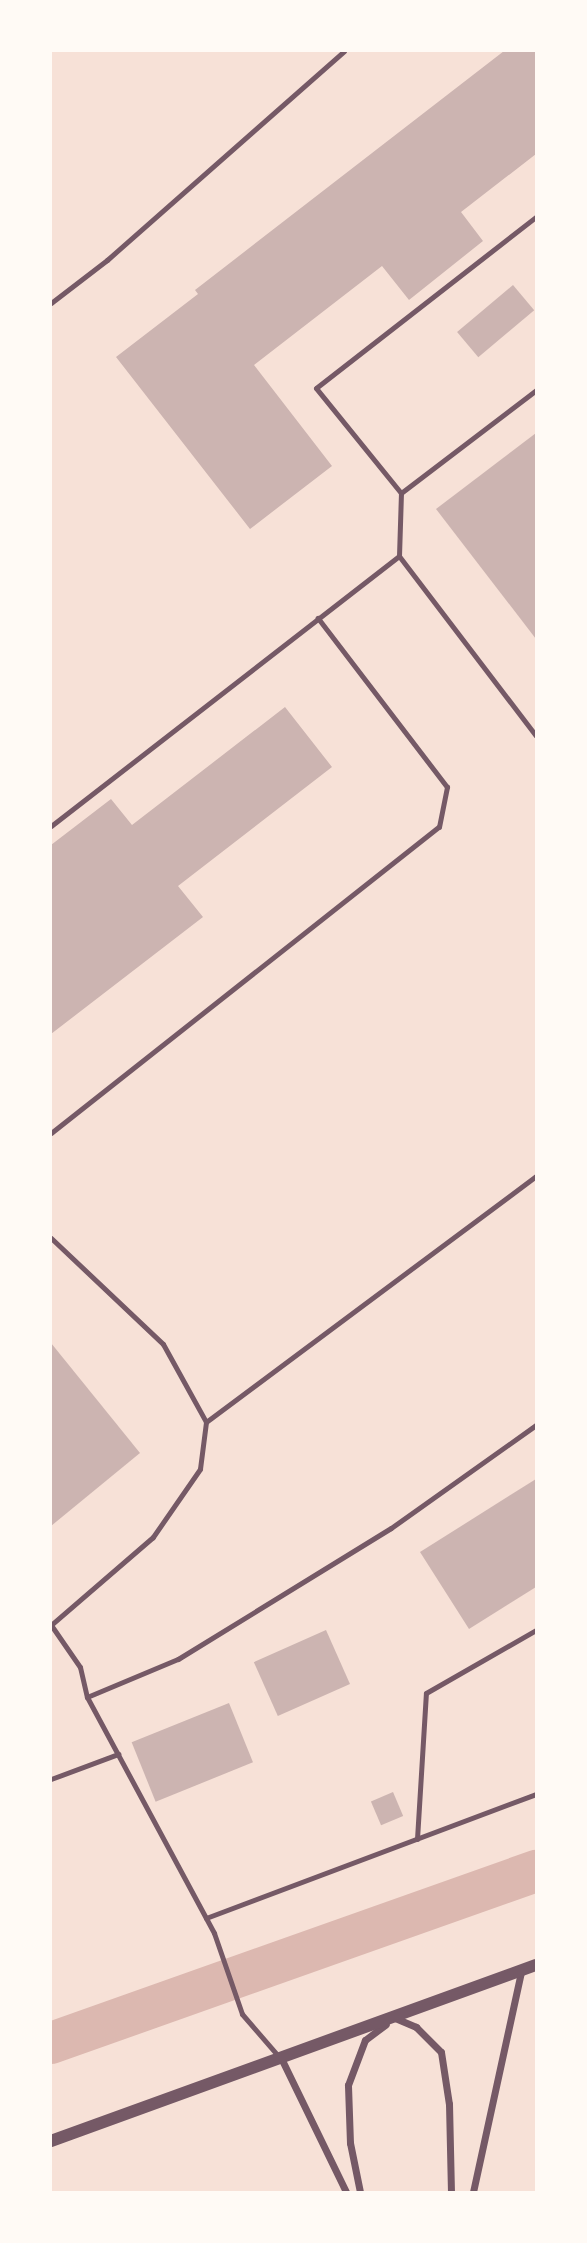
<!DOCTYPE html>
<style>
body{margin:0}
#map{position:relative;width:587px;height:2243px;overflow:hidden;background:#f7e1d7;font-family:"Archivo Narrow",sans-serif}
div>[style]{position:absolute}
.canal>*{height:42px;margin:-21px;padding:0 21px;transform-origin:21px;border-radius:21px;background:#dcb8b0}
.building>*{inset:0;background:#ccb4b1;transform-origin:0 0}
.service>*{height:5px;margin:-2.5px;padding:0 2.5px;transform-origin:2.5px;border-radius:2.5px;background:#755966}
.minor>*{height:7px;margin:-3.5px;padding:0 3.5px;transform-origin:3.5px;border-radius:3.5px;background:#755966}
.tertiary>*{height:12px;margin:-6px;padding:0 6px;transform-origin:6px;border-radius:6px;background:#755966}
span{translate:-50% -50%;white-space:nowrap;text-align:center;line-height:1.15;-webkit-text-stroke:5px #fffaf5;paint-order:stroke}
.frame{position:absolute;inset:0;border:52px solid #fffaf5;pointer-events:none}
</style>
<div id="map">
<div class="canal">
<div style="left:51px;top:2043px;width:515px;rotate:-19.53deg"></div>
</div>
<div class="building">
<div style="clip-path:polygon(504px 51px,536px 51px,536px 154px,461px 212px,483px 241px,409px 300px,382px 266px,254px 365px,332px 466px,250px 529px,116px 357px,198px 294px,195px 290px)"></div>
<div style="left:513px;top:285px;width:33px;height:73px;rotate:50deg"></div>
<div style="clip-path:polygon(536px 433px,536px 639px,436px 509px)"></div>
<div style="clip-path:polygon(285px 707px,332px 767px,178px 886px,203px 917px,51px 1034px,51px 845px,111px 799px,132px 825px)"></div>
<div style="clip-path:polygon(51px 1343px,140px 1453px,51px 1526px)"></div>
<div style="clip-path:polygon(536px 1479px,536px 1587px,469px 1629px,420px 1552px)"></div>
<div style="left:326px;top:1630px;width:59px;height:79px;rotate:66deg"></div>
<div style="left:229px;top:1703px;width:64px;height:105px;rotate:68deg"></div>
<div style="left:393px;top:1792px;width:26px;height:24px;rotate:67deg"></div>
</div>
<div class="service">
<div style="left:51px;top:303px;width:71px;rotate:-37.5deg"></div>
<div style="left:107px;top:260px;width:316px;rotate:-41.4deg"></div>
<div style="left:401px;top:493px;width:170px;rotate:-37.3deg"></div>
<div style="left:399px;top:556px;width:226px;rotate:52.7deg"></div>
<div style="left:51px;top:826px;width:440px;rotate:-37.8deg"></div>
<div style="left:399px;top:556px;width:63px;rotate:-88.2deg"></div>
<div style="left:401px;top:493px;width:135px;rotate:-129deg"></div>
<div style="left:316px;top:388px;width:279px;rotate:-37.9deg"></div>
<div style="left:51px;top:1133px;width:494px;rotate:-38.3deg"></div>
<div style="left:439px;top:827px;width:41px;rotate:-78.7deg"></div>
<div style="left:447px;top:787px;width:213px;rotate:-127.4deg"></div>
<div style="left:51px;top:1238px;width:154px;rotate:43.4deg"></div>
<div style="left:163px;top:1344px;width:89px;rotate:61.1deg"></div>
<div style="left:206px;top:1422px;width:47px;rotate:97.3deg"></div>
<div style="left:200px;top:1469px;width:83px;rotate:124.7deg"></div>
<div style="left:153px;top:1537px;width:135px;rotate:139.2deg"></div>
<div style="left:206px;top:1422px;width:412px;rotate:-36.7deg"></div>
<div style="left:51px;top:1625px;width:51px;rotate:55.4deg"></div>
<div style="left:80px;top:1667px;width:31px;rotate:77deg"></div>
<div style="left:87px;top:1697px;width:268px;rotate:61.7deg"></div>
<div style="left:214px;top:1933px;width:86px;rotate:70.9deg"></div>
<div style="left:242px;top:2014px;width:58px;rotate:49.2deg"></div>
<div style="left:87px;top:1697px;width:99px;rotate:-22.7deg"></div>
<div style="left:178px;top:1659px;width:250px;rotate:-31.6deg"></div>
<div style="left:391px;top:1528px;width:178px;rotate:-35.4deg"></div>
<div style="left:51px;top:1779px;width:72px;rotate:-20.5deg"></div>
<div style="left:417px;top:1839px;width:146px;rotate:-86.5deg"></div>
<div style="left:426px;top:1693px;width:127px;rotate:-29.8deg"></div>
<div style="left:206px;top:1918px;width:353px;rotate:-20.6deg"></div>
</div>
<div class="minor">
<div style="left:395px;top:2018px;width:23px;rotate:23deg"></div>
<div style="left:416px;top:2027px;width:35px;rotate:45deg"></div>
<div style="left:441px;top:2052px;width:53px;rotate:81.3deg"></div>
<div style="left:449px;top:2104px;width:88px;rotate:88.7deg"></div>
<div style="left:281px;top:2058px;width:149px;rotate:64.1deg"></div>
<div style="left:360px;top:2192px;width:50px;rotate:-101.5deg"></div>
<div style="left:350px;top:2143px;width:58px;rotate:-92deg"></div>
<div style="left:348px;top:2085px;width:48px;rotate:-69.3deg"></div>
<div style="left:365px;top:2040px;width:26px;rotate:-37deg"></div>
<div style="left:473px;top:2192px;width:226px;rotate:-77.7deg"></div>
</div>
<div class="tertiary">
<div style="left:51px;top:2141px;width:516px;rotate:-19.95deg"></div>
</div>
<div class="frame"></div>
</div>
